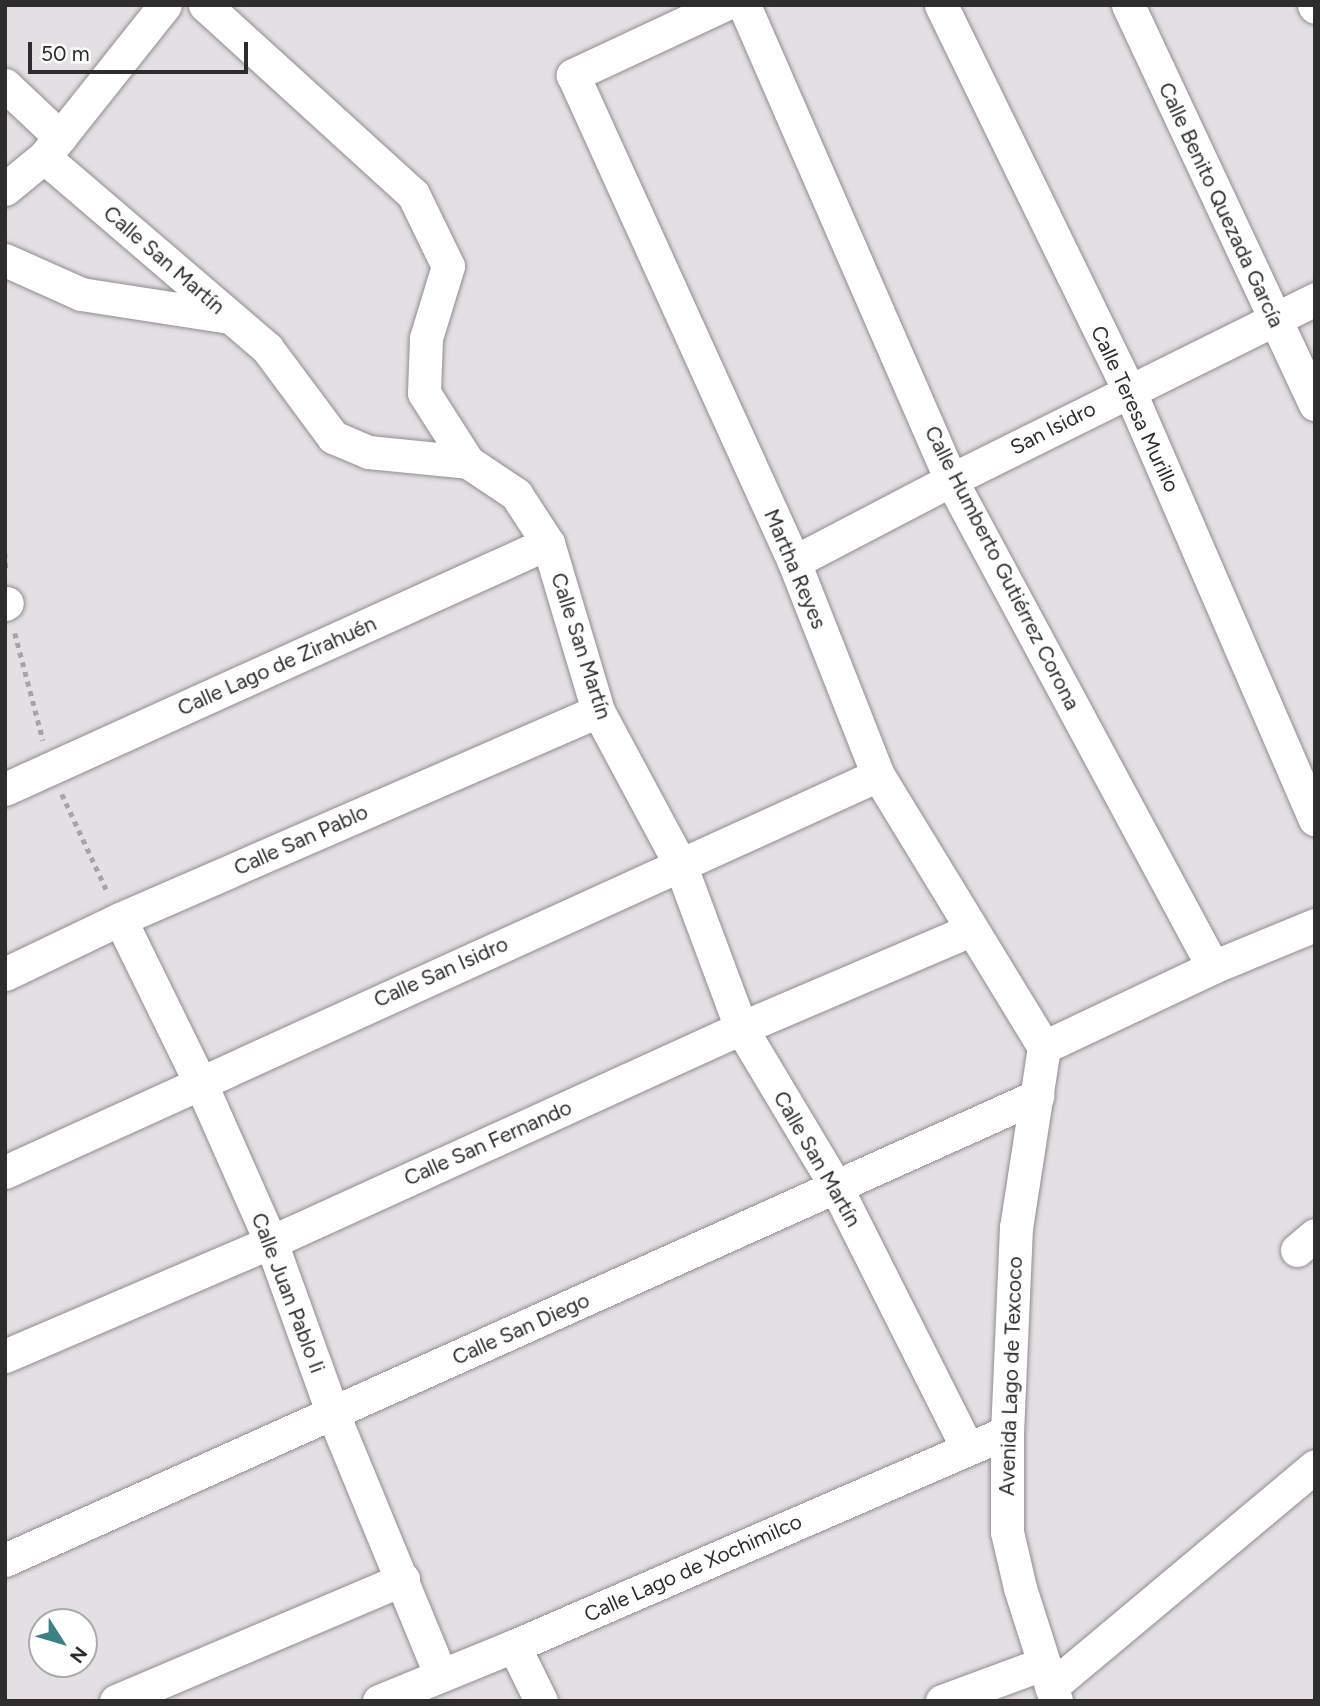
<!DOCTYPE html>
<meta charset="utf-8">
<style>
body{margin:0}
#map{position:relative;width:1320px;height:1706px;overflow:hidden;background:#e4dfe3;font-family:Figtree,sans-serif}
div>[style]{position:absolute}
.path>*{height:4.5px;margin-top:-2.25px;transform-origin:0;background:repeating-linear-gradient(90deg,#a7a3a6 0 5px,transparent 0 10px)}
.roads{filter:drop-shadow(0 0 2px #908c8f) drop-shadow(0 0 2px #908c8f)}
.minor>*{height:33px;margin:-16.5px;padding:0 16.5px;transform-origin:16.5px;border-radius:16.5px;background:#fff}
span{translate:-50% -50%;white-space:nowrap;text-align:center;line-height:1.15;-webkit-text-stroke:7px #fff;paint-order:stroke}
.street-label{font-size:21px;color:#2e2d2e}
.frame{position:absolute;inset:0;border:7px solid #2e2d2e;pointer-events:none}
.north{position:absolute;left:28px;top:1608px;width:70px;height:70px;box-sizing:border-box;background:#fff;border:2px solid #ababab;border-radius:50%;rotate:127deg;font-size:19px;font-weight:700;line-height:28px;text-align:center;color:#2e2d2e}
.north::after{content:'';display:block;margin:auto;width:24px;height:32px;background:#398182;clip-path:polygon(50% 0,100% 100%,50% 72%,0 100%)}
.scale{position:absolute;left:28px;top:42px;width:220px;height:32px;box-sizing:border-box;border:4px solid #2e2d2e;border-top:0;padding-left:9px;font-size:21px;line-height:24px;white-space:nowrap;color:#2e2d2e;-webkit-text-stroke:5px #fff;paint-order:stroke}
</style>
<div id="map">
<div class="path">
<div style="left:5px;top:553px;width:20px;rotate:87deg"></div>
<div style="left:15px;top:633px;width:111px;rotate:75.3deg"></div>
<div style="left:62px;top:794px;width:107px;rotate:65.1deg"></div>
</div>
<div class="roads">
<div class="minor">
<div style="left:205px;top:5px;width:281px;rotate:42.3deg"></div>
<div style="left:413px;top:194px;width:80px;rotate:64.1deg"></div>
<div style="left:448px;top:266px;width:75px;rotate:107deg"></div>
<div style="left:426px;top:338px;width:55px;rotate:92.1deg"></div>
<div style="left:424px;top:393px;width:82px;rotate:57.5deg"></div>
<div style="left:723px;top:5px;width:166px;rotate:155deg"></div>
<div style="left:573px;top:75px;width:535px;rotate:65.59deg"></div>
<div style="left:794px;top:562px;width:229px;rotate:68.5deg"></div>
<div style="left:878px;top:775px;width:319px;rotate:58.6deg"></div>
<div style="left:744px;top:5px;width:518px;rotate:66.45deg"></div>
<div style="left:951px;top:480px;width:553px;rotate:61.72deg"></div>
<div style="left:941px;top:5px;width:428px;rotate:64deg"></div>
<div style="left:1129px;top:390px;width:468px;rotate:66.6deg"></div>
<div style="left:1128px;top:5px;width:441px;rotate:64.9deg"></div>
<div style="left:1314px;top:5px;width:2px;rotate:63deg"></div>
<div style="left:5px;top:85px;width:76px;rotate:43.4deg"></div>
<div style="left:44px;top:157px;width:294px;rotate:40.6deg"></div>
<div style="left:267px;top:348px;width:111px;rotate:53.4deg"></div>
<div style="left:333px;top:437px;width:38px;rotate:23deg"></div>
<div style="left:368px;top:452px;width:100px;rotate:5.7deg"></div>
<div style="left:468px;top:462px;width:58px;rotate:33.7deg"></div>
<div style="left:516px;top:494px;width:59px;rotate:56.9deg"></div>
<div style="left:548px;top:543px;width:175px;rotate:73.4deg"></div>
<div style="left:598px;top:711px;width:174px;rotate:61.8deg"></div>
<div style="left:680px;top:864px;width:175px;rotate:69.6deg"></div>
<div style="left:741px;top:1028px;width:185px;rotate:59.1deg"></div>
<div style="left:836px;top:1187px;width:292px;rotate:63.3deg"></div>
<div style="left:5px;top:189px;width:50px;rotate:-39.4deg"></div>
<div style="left:44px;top:157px;width:194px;rotate:-51.5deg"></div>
<div style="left:5px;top:260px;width:83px;rotate:24.1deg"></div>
<div style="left:81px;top:294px;width:150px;rotate:8.8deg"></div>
<div style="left:794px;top:562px;width:177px;rotate:-27.6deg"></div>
<div style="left:951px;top:480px;width:407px;rotate:-26.4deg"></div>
<div style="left:5px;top:604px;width:2px;rotate:-27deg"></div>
<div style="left:5px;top:789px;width:596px;rotate:-24.37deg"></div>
<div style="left:120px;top:919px;width:182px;rotate:63.9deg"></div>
<div style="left:200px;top:1082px;width:175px;rotate:66.1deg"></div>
<div style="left:271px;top:1242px;width:183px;rotate:70.2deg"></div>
<div style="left:333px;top:1414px;width:280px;rotate:67.6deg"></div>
<div style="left:5px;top:974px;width:127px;rotate:-25.6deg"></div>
<div style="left:120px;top:919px;width:521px;rotate:-23.52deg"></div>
<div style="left:1044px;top:1047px;width:182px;rotate:98.8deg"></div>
<div style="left:1016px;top:1227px;width:205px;rotate:92.5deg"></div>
<div style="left:1007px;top:1432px;width:100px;rotate:90deg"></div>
<div style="left:1007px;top:1532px;width:57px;rotate:76.9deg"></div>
<div style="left:1020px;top:1588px;width:119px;rotate:72.3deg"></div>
<div style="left:1044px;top:1047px;width:187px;rotate:-25.3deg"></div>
<div style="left:1213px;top:967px;width:110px;rotate:-22.4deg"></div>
<div style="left:5px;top:1172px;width:959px;rotate:-24.45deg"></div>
<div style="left:1297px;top:1250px;width:23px;rotate:-40deg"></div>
<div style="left:5px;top:1356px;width:289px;rotate:-23.2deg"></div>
<div style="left:271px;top:1242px;width:516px;rotate:-24.48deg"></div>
<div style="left:741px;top:1028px;width:250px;rotate:-23.1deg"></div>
<div style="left:5px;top:1560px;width:1132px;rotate:-24.21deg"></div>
<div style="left:514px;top:1646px;width:61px;rotate:63.9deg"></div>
<div style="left:1051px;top:1687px;width:344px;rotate:-39.9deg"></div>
<div style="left:116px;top:1701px;width:312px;rotate:-23deg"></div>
<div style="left:379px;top:1701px;width:146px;rotate:-22.2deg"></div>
<div style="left:514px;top:1646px;width:537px;rotate:-23.46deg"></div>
<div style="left:942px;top:1701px;width:107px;rotate:-20.3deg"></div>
</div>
</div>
<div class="street-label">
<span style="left:1221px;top:205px;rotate:65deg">Calle Benito Quezada García</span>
<span style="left:164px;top:260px;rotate:41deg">Calle San Martín</span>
<span style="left:1135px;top:409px;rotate:65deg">Calle Teresa Murillo</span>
<span style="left:1053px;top:428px;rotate:-27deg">San Isidro</span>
<span style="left:1002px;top:568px;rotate:63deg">Calle Humberto Gutiérrez Corona</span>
<span style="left:795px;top:569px;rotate:67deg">Martha Reyes</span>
<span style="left:581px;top:646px;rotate:72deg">Calle San Martín</span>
<span style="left:277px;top:666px;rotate:-24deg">Calle Lago de Zirahuén</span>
<span style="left:301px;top:840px;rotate:-24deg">Calle San Pablo</span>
<span style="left:441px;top:972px;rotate:-24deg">Calle San Isidro</span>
<span style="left:488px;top:1143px;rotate:-24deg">Calle San Fernando</span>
<span style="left:817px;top:1159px;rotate:60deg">Calle San Martín</span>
<span style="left:288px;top:1293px;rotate:69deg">Calle Juan Pablo Ii</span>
<span style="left:521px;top:1329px;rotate:-24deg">Calle San Diego</span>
<span style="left:1011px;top:1376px;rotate:-88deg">Avenida Lago de Texcoco</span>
<span style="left:693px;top:1568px;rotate:-24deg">Calle Lago de Xochimilco</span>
</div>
<div class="frame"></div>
<div class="north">N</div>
<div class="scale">50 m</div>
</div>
